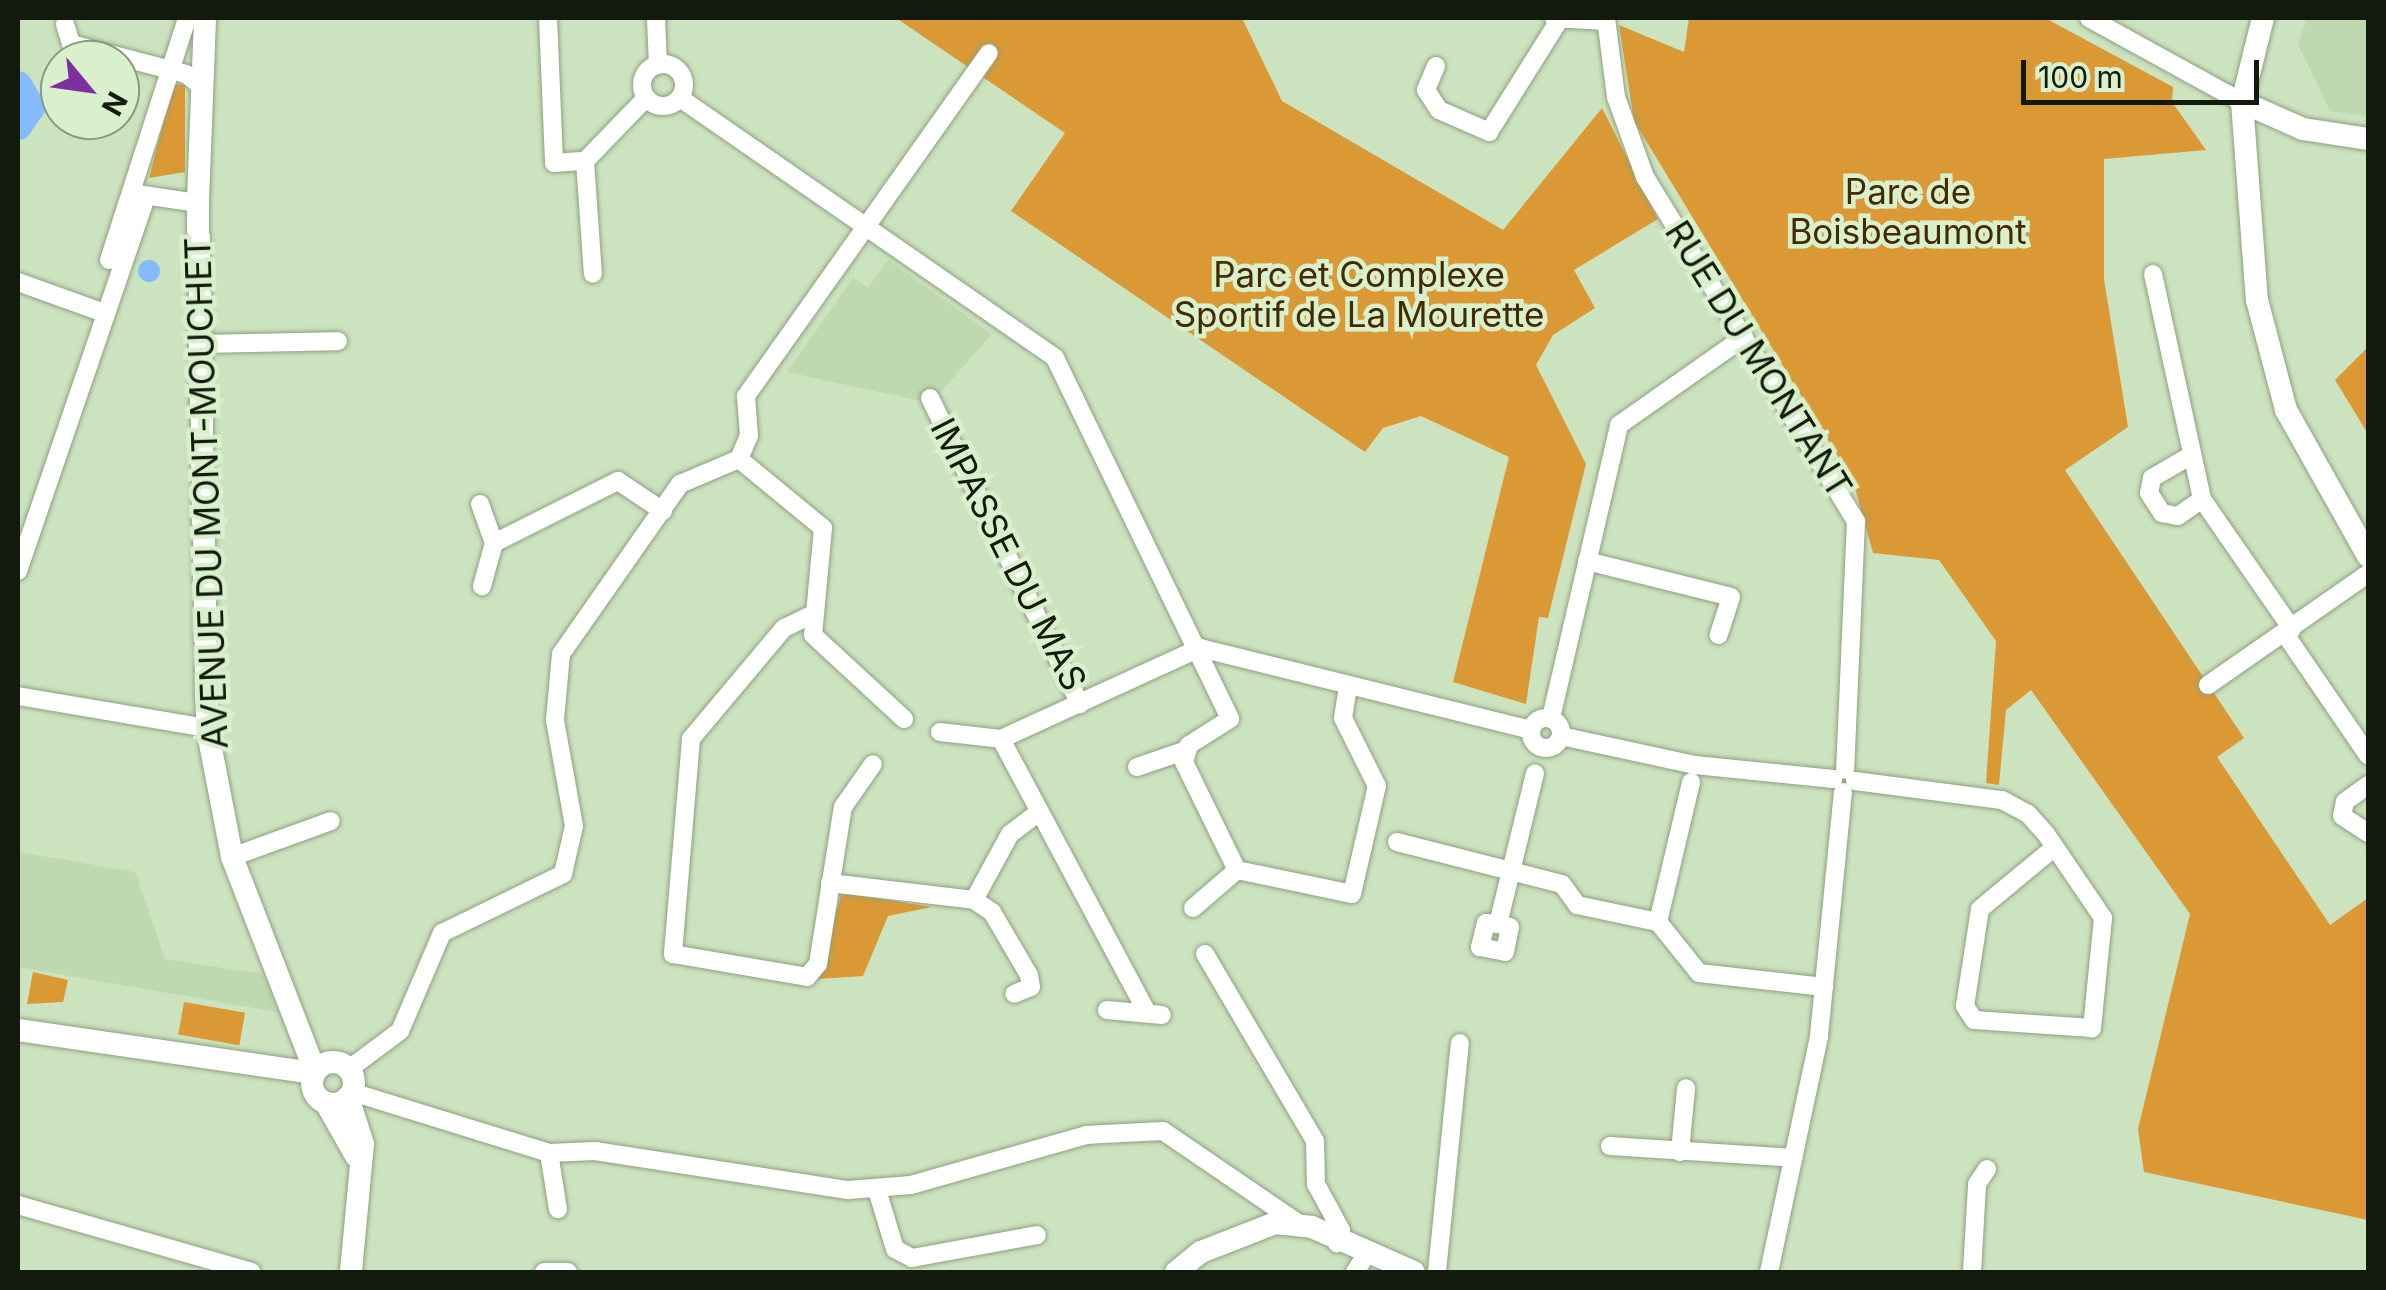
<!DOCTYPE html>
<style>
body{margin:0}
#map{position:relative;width:2386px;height:1290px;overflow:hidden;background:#cce3bf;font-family:Inter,sans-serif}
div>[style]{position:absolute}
.built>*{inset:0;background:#bed8af}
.green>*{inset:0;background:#da9934;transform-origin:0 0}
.water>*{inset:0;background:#84bbfe}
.round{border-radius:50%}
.river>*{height:28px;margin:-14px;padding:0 14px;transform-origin:14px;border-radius:14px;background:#84bbfe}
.roads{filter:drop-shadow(0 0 2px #8da180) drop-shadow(0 0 2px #8da180)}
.street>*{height:18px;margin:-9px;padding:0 9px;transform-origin:9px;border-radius:9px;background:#fff}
.street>.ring{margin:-9px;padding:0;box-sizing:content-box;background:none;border:18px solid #fff;border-radius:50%}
.secondary>*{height:22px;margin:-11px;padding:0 11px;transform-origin:11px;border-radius:11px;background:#fff}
.secondary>.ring{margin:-11px;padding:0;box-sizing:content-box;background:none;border:22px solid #fff;border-radius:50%}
span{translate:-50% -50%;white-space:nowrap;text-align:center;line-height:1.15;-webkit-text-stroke:9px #d9f0cc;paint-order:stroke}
.park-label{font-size:35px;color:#452a00}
.street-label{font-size:35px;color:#121a0d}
.frame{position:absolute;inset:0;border:20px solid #121a0d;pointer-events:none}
.north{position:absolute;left:40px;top:40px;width:100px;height:100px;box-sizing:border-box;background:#d9f0cc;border:2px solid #899a80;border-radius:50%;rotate:119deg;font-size:28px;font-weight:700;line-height:40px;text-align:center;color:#121a0d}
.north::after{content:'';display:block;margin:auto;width:35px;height:45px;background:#7f30a0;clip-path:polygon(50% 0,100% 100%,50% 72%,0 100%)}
.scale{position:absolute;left:2021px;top:60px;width:238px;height:45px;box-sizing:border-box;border:5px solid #121a0d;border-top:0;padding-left:12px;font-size:30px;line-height:35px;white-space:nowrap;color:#121a0d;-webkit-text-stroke:8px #d9f0cc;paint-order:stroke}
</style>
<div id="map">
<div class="built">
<div style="clip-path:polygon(2307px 18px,2368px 18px,2368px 116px,2330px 111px,2298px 44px)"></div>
<div style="clip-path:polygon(888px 260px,992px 334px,937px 396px,921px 401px,787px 372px,853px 278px,868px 288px)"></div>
<div style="clip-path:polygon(18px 852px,135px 872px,165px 959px,262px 974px,278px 1012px,18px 967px)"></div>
</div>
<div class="green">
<div style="clip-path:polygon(896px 18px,1242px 18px,1282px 101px,1503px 230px,1602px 108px,1658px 219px,1574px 270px,1595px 308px,1553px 335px,1536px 365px,1586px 464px,1548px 618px,1539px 617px,1526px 704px,1453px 682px,1509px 457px,1421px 416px,1383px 428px,1365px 452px,1011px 211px,1065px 133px)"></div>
<div style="clip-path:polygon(1689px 18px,2045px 18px,2173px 87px,2172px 102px,2206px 150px,2104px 159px,2104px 279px,2128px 427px,2065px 470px,2244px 738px,2217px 757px,2330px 925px,2368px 898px,2368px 1220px,2144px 1172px,2138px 1129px,2190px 914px,2031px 690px,2006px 710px,1999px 785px,1986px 783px,1996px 641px,1939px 560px,1873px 553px,1853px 481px,1634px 121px,1619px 25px,1684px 52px)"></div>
<div style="clip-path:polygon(185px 84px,185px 172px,149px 178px,173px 85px)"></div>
<div style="clip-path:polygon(2368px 347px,2368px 434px,2335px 380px)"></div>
<div style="clip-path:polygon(841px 895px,848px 894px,932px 907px,888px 916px,863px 976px,817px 979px)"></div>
<div style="clip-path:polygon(33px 972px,68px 980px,63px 1002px,27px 1004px)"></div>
<div style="left:184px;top:1002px;width:62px;height:33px;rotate:10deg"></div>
</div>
<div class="water">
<div class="round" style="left:138px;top:260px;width:22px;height:22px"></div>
</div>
<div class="river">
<div style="left:18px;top:85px;width:26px;rotate:59deg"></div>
<div style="left:31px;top:107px;width:23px;rotate:124deg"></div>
</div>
<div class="roads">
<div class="street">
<div style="left:548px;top:18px;width:145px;rotate:87.6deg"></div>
<div style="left:554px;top:163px;width:31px;rotate:-4deg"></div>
<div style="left:585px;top:161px;width:88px;rotate:-45.9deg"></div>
<div style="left:656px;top:18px;width:47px;rotate:87.6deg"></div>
<div style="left:1554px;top:18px;width:52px;rotate:3.3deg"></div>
<div style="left:1606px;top:18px;width:80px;rotate:82.8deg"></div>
<div style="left:1616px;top:97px;width:85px;rotate:70.1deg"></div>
<div style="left:1645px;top:177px;width:404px;rotate:58.5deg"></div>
<div style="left:1856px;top:521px;width:249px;rotate:92.5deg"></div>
<div style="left:2089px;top:18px;width:175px;rotate:28.8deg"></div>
<div style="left:65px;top:24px;width:21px;rotate:73deg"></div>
<div style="left:71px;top:44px;width:119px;rotate:14.6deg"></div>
<div style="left:186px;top:74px;width:22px;rotate:39deg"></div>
<div class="ring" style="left:642px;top:64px;width:24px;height:24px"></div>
<div style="left:1436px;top:66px;width:26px;rotate:113deg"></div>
<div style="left:1426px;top:90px;width:24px;rotate:57deg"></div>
<div style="left:1439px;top:110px;width:55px;rotate:23.7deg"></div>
<div style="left:1489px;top:132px;width:133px;rotate:-57.9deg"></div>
<div style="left:680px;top:98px;width:456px;rotate:34.7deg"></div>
<div style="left:1055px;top:358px;width:401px;rotate:64.1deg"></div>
<div style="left:1230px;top:719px;width:49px;rotate:147.6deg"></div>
<div style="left:1189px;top:745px;width:18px;rotate:106deg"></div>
<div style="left:1184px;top:762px;width:120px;rotate:63.9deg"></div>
<div style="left:1237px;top:870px;width:117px;rotate:11.8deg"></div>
<div style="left:1352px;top:894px;width:111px;rotate:-77deg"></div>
<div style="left:1377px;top:786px;width:76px;rotate:-116.6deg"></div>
<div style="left:1343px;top:718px;width:33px;rotate:-81deg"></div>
<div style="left:585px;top:161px;width:113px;rotate:86deg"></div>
<div style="left:137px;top:194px;width:62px;rotate:8.4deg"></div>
<div style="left:109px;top:260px;width:254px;rotate:-72.1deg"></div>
<div style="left:2153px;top:274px;width:230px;rotate:77.7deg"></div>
<div style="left:2202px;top:499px;width:158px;rotate:55.3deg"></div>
<div style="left:18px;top:282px;width:91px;rotate:19.8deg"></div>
<div style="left:199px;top:344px;width:139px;rotate:-1.2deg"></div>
<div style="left:930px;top:398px;width:341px;rotate:63.9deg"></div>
<div style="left:2188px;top:457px;width:42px;rotate:149.7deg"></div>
<div style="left:2152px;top:478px;width:15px;rotate:101deg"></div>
<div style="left:2149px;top:493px;width:24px;rotate:57deg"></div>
<div style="left:2162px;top:513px;width:16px;rotate:11deg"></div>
<div style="left:2178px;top:516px;width:29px;rotate:-35deg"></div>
<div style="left:739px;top:459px;width:109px;rotate:39.4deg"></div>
<div style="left:823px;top:528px;width:107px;rotate:95.3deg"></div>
<div style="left:813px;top:635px;width:124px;rotate:42.7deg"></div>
<div style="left:480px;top:504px;width:41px;rotate:70.3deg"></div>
<div style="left:494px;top:543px;width:45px;rotate:105.6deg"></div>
<div style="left:494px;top:543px;width:139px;rotate:-26.6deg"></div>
<div style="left:618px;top:481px;width:54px;rotate:33.7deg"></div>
<div style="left:1587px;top:561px;width:148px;rotate:14deg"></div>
<div style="left:1731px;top:597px;width:40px;rotate:108deg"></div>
<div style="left:18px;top:571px;width:395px;rotate:-71.1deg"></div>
<div style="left:809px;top:616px;width:28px;rotate:154deg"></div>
<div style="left:784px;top:628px;width:145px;rotate:130deg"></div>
<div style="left:691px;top:739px;width:216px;rotate:94.8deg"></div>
<div style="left:673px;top:954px;width:136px;rotate:9.7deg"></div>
<div style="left:807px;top:977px;width:17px;rotate:-50deg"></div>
<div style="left:818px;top:964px;width:159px;rotate:-81deg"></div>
<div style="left:843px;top:807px;width:52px;rotate:-55.1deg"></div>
<div style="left:2285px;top:634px;width:147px;rotate:55.6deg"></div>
<div style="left:1200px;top:648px;width:341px;rotate:13.9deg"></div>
<div style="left:2208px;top:685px;width:195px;rotate:-34.8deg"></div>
<div style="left:18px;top:696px;width:192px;rotate:9.6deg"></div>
<div class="ring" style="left:1531px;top:718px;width:12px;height:12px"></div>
<div style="left:1551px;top:718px;width:301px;rotate:-76.9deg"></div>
<div style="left:1619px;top:425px;width:153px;rotate:-35.1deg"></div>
<div style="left:940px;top:732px;width:61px;rotate:6.5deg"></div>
<div style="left:1001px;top:739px;width:219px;rotate:-24.6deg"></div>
<div style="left:1561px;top:736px;width:137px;rotate:12.2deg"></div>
<div style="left:1695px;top:765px;width:139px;rotate:5.8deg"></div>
<div style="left:1001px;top:739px;width:310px;rotate:61.9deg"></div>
<div style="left:1137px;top:767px;width:50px;rotate:-18.8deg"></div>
<div style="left:1855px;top:781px;width:148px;rotate:7.4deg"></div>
<div style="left:2002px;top:800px;width:30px;rotate:28deg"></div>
<div style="left:2028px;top:814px;width:27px;rotate:48deg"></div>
<div style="left:2046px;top:834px;width:102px;rotate:55.8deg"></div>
<div style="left:2103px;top:918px;width:111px;rotate:95.7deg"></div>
<div style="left:2092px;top:1028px;width:118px;rotate:-176.1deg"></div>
<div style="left:1974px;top:1020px;width:17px;rotate:-123deg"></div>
<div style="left:1965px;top:1006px;width:98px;rotate:-81.2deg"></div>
<div style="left:1980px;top:909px;width:97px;rotate:-39.6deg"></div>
<div style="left:2368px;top:785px;width:29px;rotate:144deg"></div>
<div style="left:2345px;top:802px;width:14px;rotate:102deg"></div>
<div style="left:2342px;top:816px;width:31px;rotate:33deg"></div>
<div style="left:1397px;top:842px;width:170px;rotate:14.3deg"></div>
<div style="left:1562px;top:884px;width:26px;rotate:54deg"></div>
<div style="left:1577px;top:905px;width:83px;rotate:11.9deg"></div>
<div style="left:1658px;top:922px;width:65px;rotate:51.2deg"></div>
<div style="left:1699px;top:973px;width:126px;rotate:6.4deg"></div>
<div style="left:232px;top:857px;width:105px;rotate:-20deg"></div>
<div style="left:830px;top:883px;width:145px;rotate:6.7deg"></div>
<div style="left:974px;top:900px;width:75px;rotate:-61.4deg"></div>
<div style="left:1010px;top:834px;width:34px;rotate:-37deg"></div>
<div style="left:974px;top:900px;width:22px;rotate:34deg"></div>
<div style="left:992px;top:912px;width:73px;rotate:59.6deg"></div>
<div style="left:1029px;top:975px;width:12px;rotate:81deg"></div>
<div style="left:1031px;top:987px;width:18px;rotate:158deg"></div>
<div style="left:1193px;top:908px;width:58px;rotate:-40.8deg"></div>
<div style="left:1658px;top:922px;width:144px;rotate:-76.7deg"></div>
<div style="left:1498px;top:924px;width:12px;rotate:-175deg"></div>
<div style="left:1486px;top:923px;width:25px;rotate:104deg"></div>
<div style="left:1480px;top:947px;width:25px;rotate:11deg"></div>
<div style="left:1505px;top:952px;width:25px;rotate:-79deg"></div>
<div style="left:1510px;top:927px;width:12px;rotate:-166deg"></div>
<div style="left:1498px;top:924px;width:155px;rotate:-76.2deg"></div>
<div style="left:1205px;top:954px;width:217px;rotate:59.5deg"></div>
<div style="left:1315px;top:1141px;width:43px;rotate:88.7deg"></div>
<div style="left:1316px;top:1184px;width:52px;rotate:61.5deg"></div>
<div style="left:1341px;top:1230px;width:14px;rotate:107deg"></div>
<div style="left:1107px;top:1010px;width:55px;rotate:5.2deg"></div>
<div style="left:349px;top:1069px;width:64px;rotate:-36.7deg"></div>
<div style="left:400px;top:1031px;width:107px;rotate:-66.8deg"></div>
<div style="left:442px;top:933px;width:135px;rotate:-26deg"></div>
<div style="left:563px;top:874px;width:49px;rotate:-77.1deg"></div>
<div style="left:574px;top:826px;width:108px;rotate:-100.2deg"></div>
<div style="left:555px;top:720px;width:66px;rotate:-84.8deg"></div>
<div style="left:561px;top:654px;width:208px;rotate:-55deg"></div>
<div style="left:680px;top:484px;width:64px;rotate:-23deg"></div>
<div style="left:739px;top:459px;width:25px;rotate:-67deg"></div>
<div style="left:749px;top:436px;width:40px;rotate:-94.3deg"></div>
<div style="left:746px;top:396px;width:420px;rotate:-54.7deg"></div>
<div style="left:352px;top:1092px;width:206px;rotate:17.2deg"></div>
<div style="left:549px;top:1153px;width:46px;rotate:-2.5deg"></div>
<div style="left:595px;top:1151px;width:256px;rotate:8.8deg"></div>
<div style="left:848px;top:1190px;width:63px;rotate:-4.5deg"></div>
<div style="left:911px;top:1185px;width:182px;rotate:-15.9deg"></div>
<div style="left:1086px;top:1135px;width:77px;rotate:-3deg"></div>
<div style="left:1163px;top:1131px;width:163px;rotate:34.3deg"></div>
<div style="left:1610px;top:1146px;width:184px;rotate:3.7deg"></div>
<div style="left:1680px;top:1152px;width:64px;rotate:-84.6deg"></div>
<div style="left:549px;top:1153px;width:57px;rotate:80.9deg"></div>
<div style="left:877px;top:1190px;width:62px;rotate:73deg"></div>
<div style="left:895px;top:1249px;width:19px;rotate:28deg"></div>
<div style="left:912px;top:1258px;width:127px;rotate:-10.4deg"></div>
<div style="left:18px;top:1205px;width:243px;rotate:16deg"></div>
<div style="left:544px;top:1272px;width:24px"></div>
<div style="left:1355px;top:1272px;width:20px;rotate:-57deg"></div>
<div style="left:1437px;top:1272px;width:230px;rotate:-84.3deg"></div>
<div style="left:1769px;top:1272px;width:241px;rotate:-78deg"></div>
<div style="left:1819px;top:1036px;width:245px;rotate:-84.4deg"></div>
<div style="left:1972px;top:1272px;width:88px;rotate:-86.7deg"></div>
<div style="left:1977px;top:1184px;width:18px;rotate:-56deg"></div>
</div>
<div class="secondary">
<div style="left:205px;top:18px;width:185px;rotate:92.2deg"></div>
<div style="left:198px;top:203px;width:525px;rotate:89.02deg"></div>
<div style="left:207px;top:728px;width:131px;rotate:79deg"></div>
<div style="left:232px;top:857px;width:230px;rotate:68.8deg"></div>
<div style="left:2263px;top:18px;width:87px;rotate:104deg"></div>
<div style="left:2242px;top:102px;width:199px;rotate:85.7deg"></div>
<div style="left:2257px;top:300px;width:114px;rotate:75.2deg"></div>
<div style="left:2286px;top:410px;width:167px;rotate:60.7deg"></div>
<div style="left:2242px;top:102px;width:67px;rotate:23.9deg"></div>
<div style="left:2303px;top:129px;width:66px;rotate:8.7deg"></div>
<div style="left:18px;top:1030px;width:299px;rotate:8.3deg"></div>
<div class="ring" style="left:312px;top:1062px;width:20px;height:20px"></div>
<div style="left:348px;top:1097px;width:49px;rotate:72.3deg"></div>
<div style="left:363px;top:1144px;width:129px;rotate:95.4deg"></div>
<div style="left:326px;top:1103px;width:61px;rotate:60.5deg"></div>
<div style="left:1176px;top:1272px;width:32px;rotate:-39deg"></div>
<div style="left:1201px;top:1252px;width:79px;rotate:-21.4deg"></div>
<div style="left:1275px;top:1223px;width:37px;rotate:6deg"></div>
<div style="left:1312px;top:1227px;width:111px;rotate:23.8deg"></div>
</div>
</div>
<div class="park-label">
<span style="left:1908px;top:211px">Parc de<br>Boisbeaumont</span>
<span style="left:1359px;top:294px">Parc et Complexe<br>Sportif de La Mourette</span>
</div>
<div class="street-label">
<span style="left:1759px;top:359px;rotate:58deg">RUE DU MONTANT</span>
<span style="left:206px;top:493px;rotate:-92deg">AVENUE DU MONT-MOUCHET</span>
<span style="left:1009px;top:554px;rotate:63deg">IMPASSE DU MAS</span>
</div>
<div class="frame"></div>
<div class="north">N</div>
<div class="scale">100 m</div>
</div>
